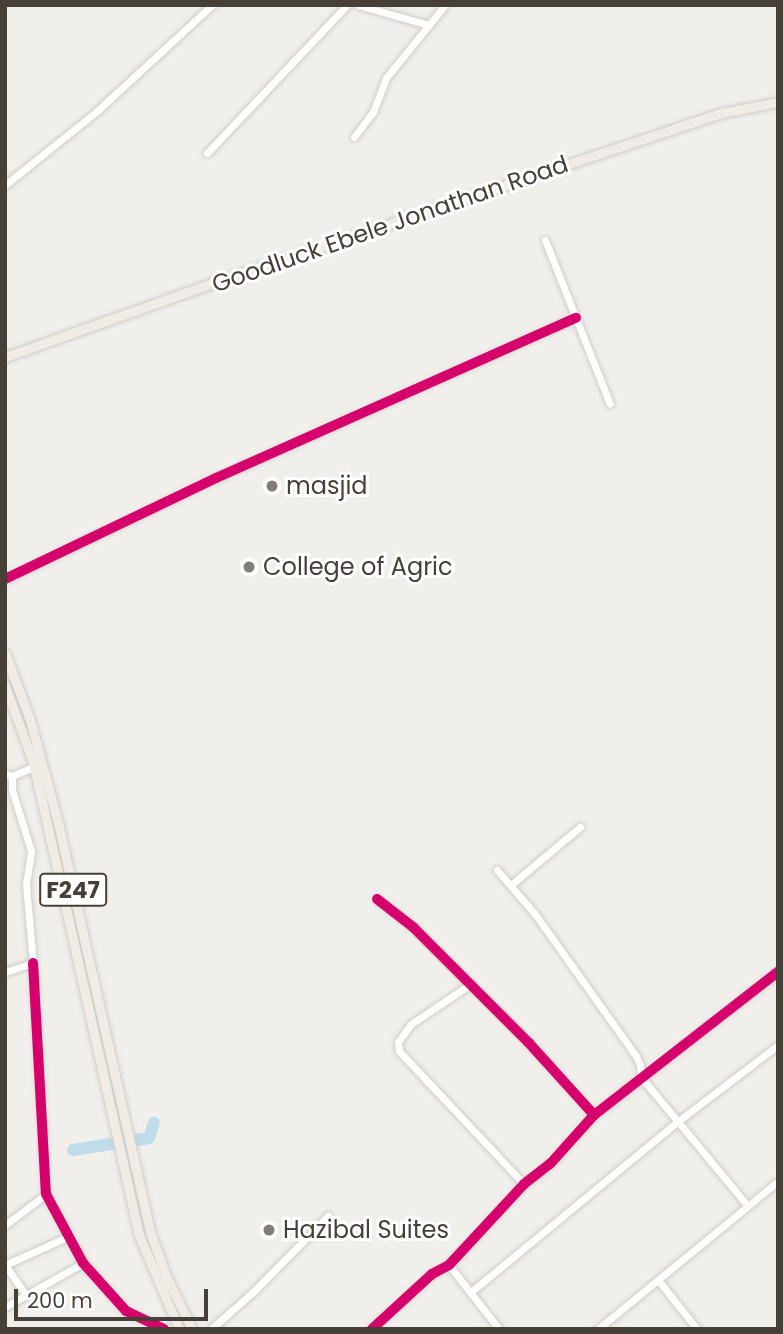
<!DOCTYPE html>
<style>
body{margin:0}
#map{position:relative;width:783px;height:1334px;overflow:hidden;background:#f1efeb;font-family:Poppins,sans-serif}
div>[style]{position:absolute}
.river>*{height:12px;margin:-6px;padding:0 6px;transform-origin:6px;border-radius:6px;background:#bfdceb}
.roads{filter:drop-shadow(0 0 2px #cfcdc9) drop-shadow(0 0 2px #cfcdc9)}
.minor>*{height:7px;margin:-3.5px;padding:0 3.5px;transform-origin:3.5px;border-radius:3.5px;background:#fdfdfc}
.major>*{height:9px;margin:-4.5px;padding:0 4.5px;transform-origin:4.5px;border-radius:4.5px;background:#f0ece5}
.cycleway>*{height:10px;margin:-5px;padding:0 5px;transform-origin:5px;border-radius:5px;background:#d6006c}
.dots>*{width:19px;height:19px;translate:-50% -50%;box-sizing:border-box;border:4px solid #fff;border-radius:50%}
span{translate:-50% -50%;white-space:nowrap;text-align:center;line-height:1.15;-webkit-text-stroke:6px #fff;paint-order:stroke}
.shield-label span{padding:2px 5px;background:#fff;border:2px solid;border-radius:5px;-webkit-text-stroke-width:0}
.shield-label{font-size:23px;color:#464038;font-weight:700}
.street-label{font-size:24px;color:#464038}
.poi-label{font-size:24px;color:#464038}
.left{translate:0 -50%;text-align:left}
.frame{position:absolute;inset:0;border:7px solid #464038;pointer-events:none}
.scale{position:absolute;left:14px;top:1289px;width:194px;height:32px;box-sizing:border-box;border:4px solid #464038;border-top:0;padding-left:9px;font-size:21px;line-height:24px;white-space:nowrap;color:#464038;-webkit-text-stroke:5px #fff;paint-order:stroke}
</style>
<div id="map">
<div class="river">
<div style="left:73px;top:1150px;width:77px;rotate:-9deg"></div>
<div style="left:149px;top:1138px;width:16px;rotate:-72deg"></div>
</div>
<div class="roads">
<div class="minor">
<div style="left:358px;top:5px;width:74px;rotate:15.7deg"></div>
<div style="left:354px;top:137px;width:31px;rotate:-53deg"></div>
<div style="left:373px;top:112px;width:36px;rotate:-69deg"></div>
<div style="left:386px;top:78px;width:94px;rotate:-51.1deg"></div>
<div style="left:207px;top:153px;width:204px;rotate:-46.6deg"></div>
<div style="left:5px;top:185px;width:118px;rotate:-38.8deg"></div>
<div style="left:97px;top:111px;width:156px;rotate:-42.7deg"></div>
<div style="left:545px;top:240px;width:176px;rotate:68.4deg"></div>
<div style="left:5px;top:579px;width:234px;rotate:-25.6deg"></div>
<div style="left:216px;top:478px;width:394px;rotate:-24deg"></div>
<div style="left:5px;top:774px;width:7px;rotate:16deg"></div>
<div style="left:12px;top:776px;width:23px;rotate:-23deg"></div>
<div style="left:497px;top:870px;width:58px;rotate:49.2deg"></div>
<div style="left:535px;top:914px;width:174px;rotate:54.6deg"></div>
<div style="left:636px;top:1056px;width:10px;rotate:66deg"></div>
<div style="left:640px;top:1065px;width:12px;rotate:85deg"></div>
<div style="left:641px;top:1077px;width:166px;rotate:50.4deg"></div>
<div style="left:512px;top:884px;width:89px;rotate:-40deg"></div>
<div style="left:377px;top:899px;width:46px;rotate:37.9deg"></div>
<div style="left:413px;top:927px;width:164px;rotate:45deg"></div>
<div style="left:529px;top:1043px;width:97px;rotate:47.9deg"></div>
<div style="left:33px;top:963px;width:231px;rotate:86.8deg"></div>
<div style="left:46px;top:1194px;width:78px;rotate:61.8deg"></div>
<div style="left:83px;top:1263px;width:64px;rotate:48.1deg"></div>
<div style="left:126px;top:1311px;width:42px;rotate:25.3deg"></div>
<div style="left:5px;top:972px;width:29px;rotate:-18deg"></div>
<div style="left:33px;top:963px;width:79px;rotate:-95.1deg"></div>
<div style="left:26px;top:884px;width:33px;rotate:-81deg"></div>
<div style="left:31px;top:851px;width:64px;rotate:-107.3deg"></div>
<div style="left:12px;top:790px;width:14px;rotate:-90deg"></div>
<div style="left:469px;top:985px;width:70px;rotate:146.1deg"></div>
<div style="left:411px;top:1024px;width:22px;rotate:126deg"></div>
<div style="left:398px;top:1042px;width:9px;rotate:84deg"></div>
<div style="left:399px;top:1051px;width:183px;rotate:46.8deg"></div>
<div style="left:5px;top:1225px;width:51px;rotate:-37.1deg"></div>
<div style="left:5px;top:1265px;width:70px;rotate:-24.4deg"></div>
<div style="left:5px;top:1265px;width:35px;rotate:55deg"></div>
<div style="left:449px;top:1265px;width:81px;rotate:52deg"></div>
<div style="left:658px;top:1280px;width:63px;rotate:51.5deg"></div>
<div style="left:472px;top:1291px;width:266px;rotate:-39.5deg"></div>
<div style="left:677px;top:1122px;width:127px;rotate:-37.3deg"></div>
<div style="left:5px;top:1307px;width:90px;rotate:-29.4deg"></div>
<div style="left:211px;top:1329px;width:56px;rotate:-41.4deg"></div>
<div style="left:253px;top:1292px;width:107px;rotate:-45.4deg"></div>
<div style="left:372px;top:1329px;width:81px;rotate:-42.5deg"></div>
<div style="left:432px;top:1274px;width:19px;rotate:-28deg"></div>
<div style="left:449px;top:1265px;width:110px;rotate:-47.2deg"></div>
<div style="left:524px;top:1184px;width:33px;rotate:-38deg"></div>
<div style="left:550px;top:1164px;width:66px;rotate:-48.1deg"></div>
<div style="left:594px;top:1115px;width:233px;rotate:-37.9deg"></div>
<div style="left:598px;top:1329px;width:233px;rotate:-39.4deg"></div>
</div>
<div class="major">
<div style="left:5px;top:357px;width:224px;rotate:-19.6deg"></div>
<div style="left:216px;top:282px;width:533px;rotate:-18.5deg"></div>
<div style="left:721px;top:113px;width:58px;rotate:-10.9deg"></div>
<div style="left:5px;top:653px;width:72px;rotate:69.5deg"></div>
<div style="left:30px;top:720px;width:107px;rotate:74.8deg"></div>
<div style="left:58px;top:823px;width:419px;rotate:77.3deg"></div>
<div style="left:150px;top:1232px;width:47px;rotate:70deg"></div>
<div style="left:166px;top:1276px;width:59px;rotate:63.9deg"></div>
<div style="left:5px;top:686px;width:78px;rotate:69.7deg"></div>
<div style="left:32px;top:759px;width:43px;rotate:76.6deg"></div>
<div style="left:42px;top:801px;width:445px;rotate:77.4deg"></div>
<div style="left:139px;top:1235px;width:102px;rotate:66.9deg"></div>
</div>
</div>
<div class="cycleway">
<div style="left:5px;top:579px;width:234px;rotate:-25.6deg"></div>
<div style="left:216px;top:478px;width:394px;rotate:-24deg"></div>
<div style="left:377px;top:899px;width:46px;rotate:37.9deg"></div>
<div style="left:413px;top:927px;width:164px;rotate:45deg"></div>
<div style="left:529px;top:1043px;width:97px;rotate:47.9deg"></div>
<div style="left:33px;top:963px;width:231px;rotate:86.8deg"></div>
<div style="left:46px;top:1194px;width:78px;rotate:61.8deg"></div>
<div style="left:83px;top:1263px;width:64px;rotate:48.1deg"></div>
<div style="left:126px;top:1311px;width:42px;rotate:25.3deg"></div>
<div style="left:372px;top:1329px;width:81px;rotate:-42.5deg"></div>
<div style="left:432px;top:1274px;width:19px;rotate:-28deg"></div>
<div style="left:449px;top:1265px;width:110px;rotate:-47.2deg"></div>
<div style="left:524px;top:1184px;width:33px;rotate:-38deg"></div>
<div style="left:550px;top:1164px;width:66px;rotate:-48.1deg"></div>
<div style="left:594px;top:1115px;width:233px;rotate:-37.9deg"></div>
</div>
<div class="dots">
<div style="left:272px;top:486px;background:#827d77"></div>
<div style="left:249px;top:567px;background:#827d77"></div>
<div style="left:269px;top:1230px;background:#827d77"></div>
</div>
<div class="shield-label">
<span style="left:73px;top:890px">F247</span>
</div>
<div class="street-label">
<span style="left:390px;top:224px;rotate:-19deg">Goodluck Ebele Jonathan Road</span>
</div>
<div class="poi-label">
<span class="left" style="left:286px;top:486px">masjid</span>
<span class="left" style="left:263px;top:567px">College of Agric</span>
<span class="left" style="left:283px;top:1230px">Hazibal Suites</span>
</div>
<div class="frame"></div>
<div class="scale">200 m</div>
</div>
